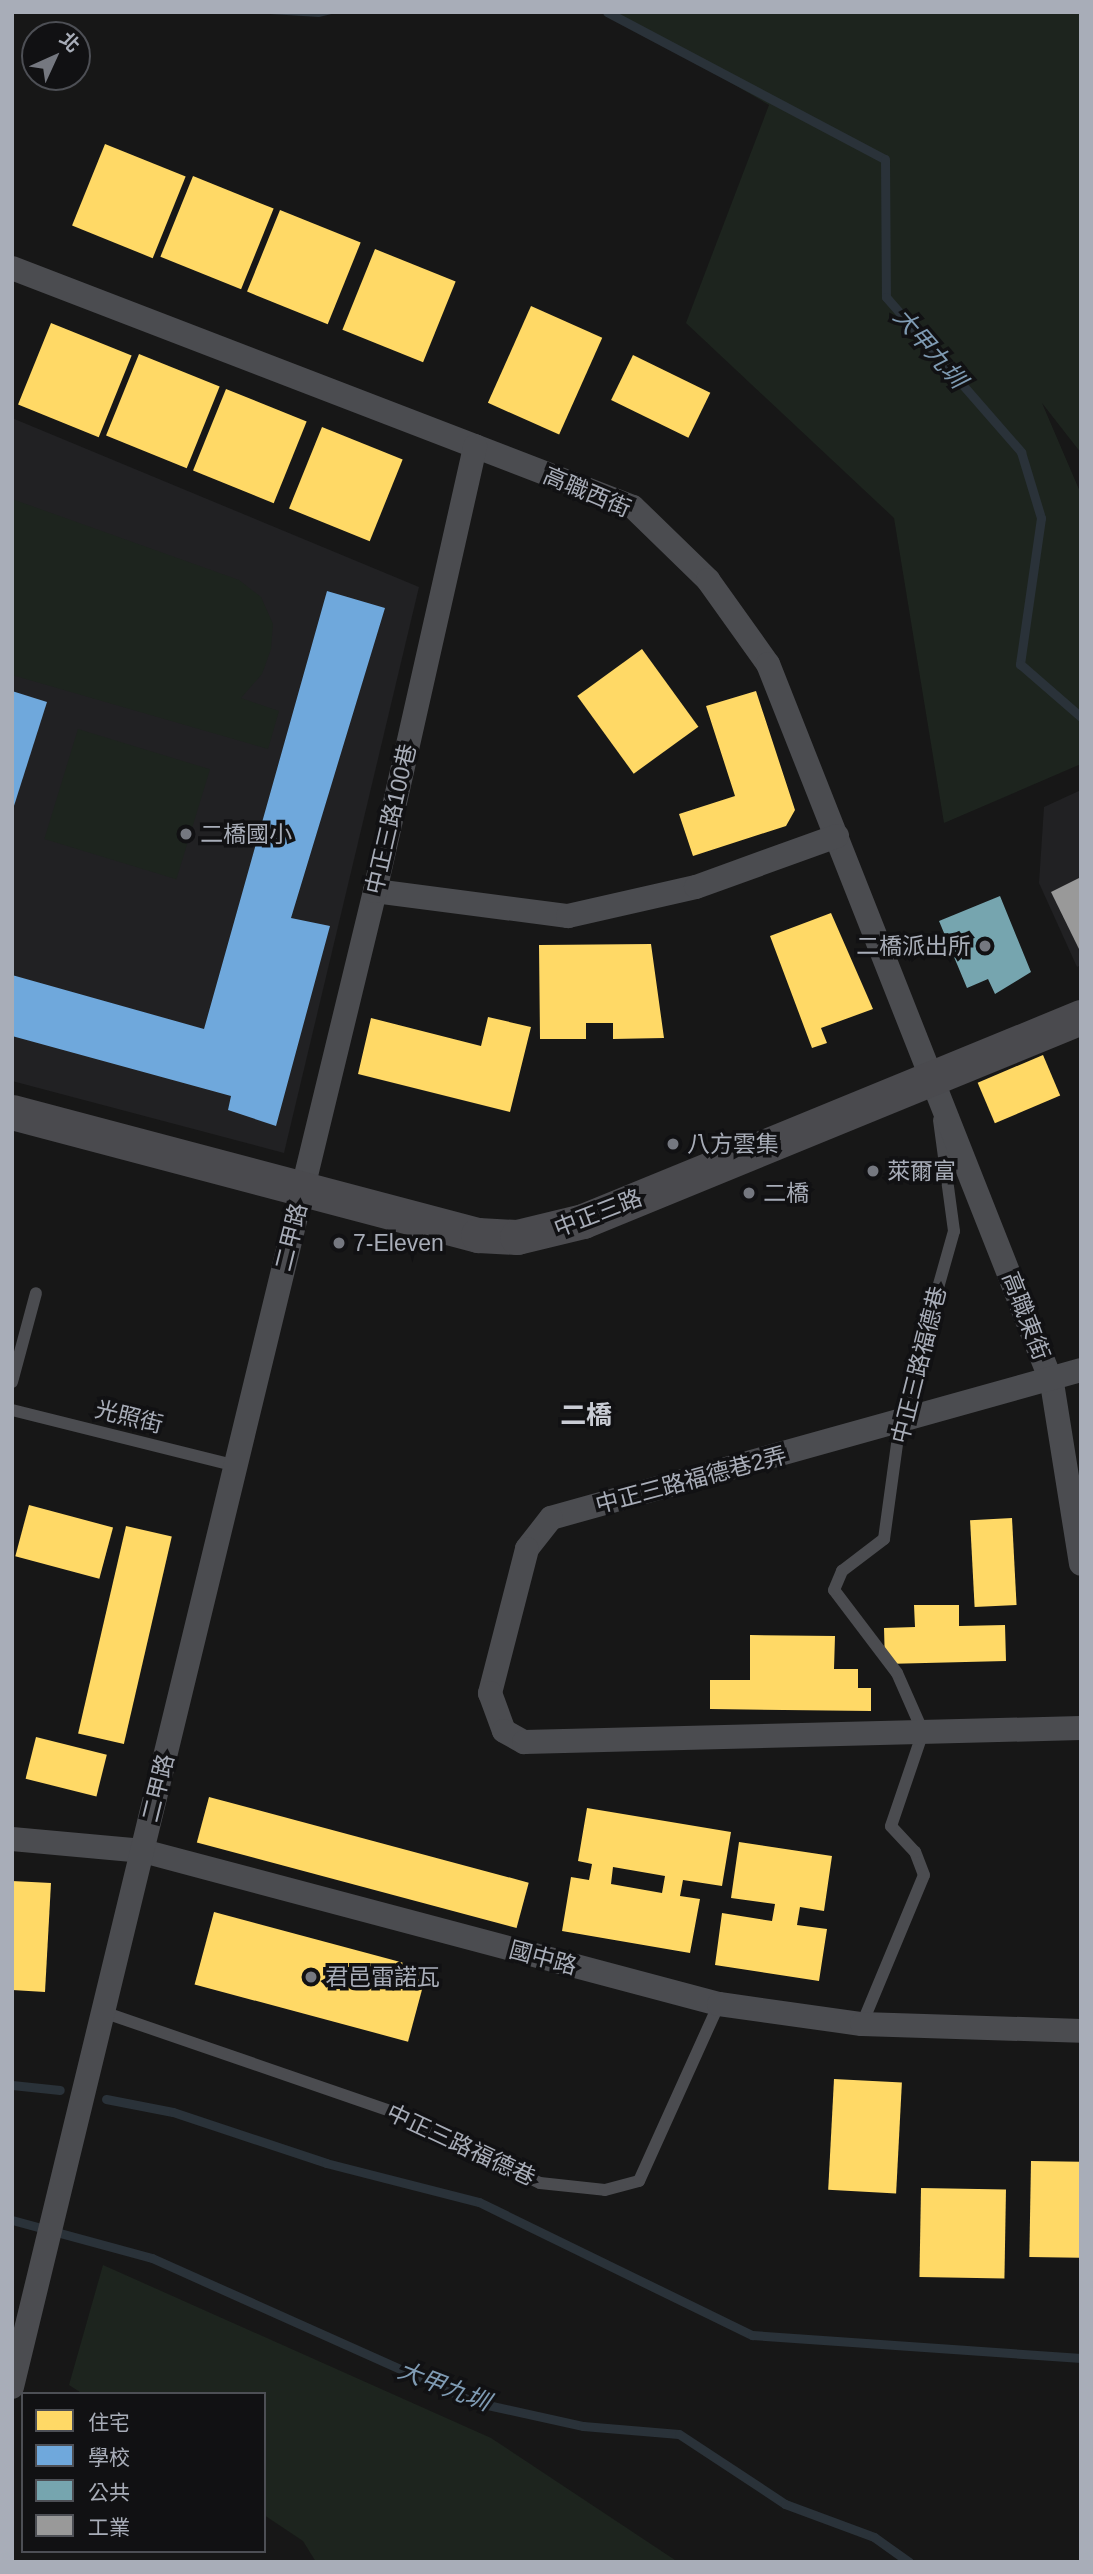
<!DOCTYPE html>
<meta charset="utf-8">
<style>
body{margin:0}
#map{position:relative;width:1093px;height:2574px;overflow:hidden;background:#171717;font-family:Arial,"Noto Sans TC",sans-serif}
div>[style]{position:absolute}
.built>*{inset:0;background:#212123}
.green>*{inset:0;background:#1d241e;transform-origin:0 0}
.water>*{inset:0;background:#2a3239}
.homes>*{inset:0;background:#ffd966;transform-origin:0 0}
.schools>*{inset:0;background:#6fa8dc}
.public>*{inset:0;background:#76a5af}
.industry>*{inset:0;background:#999}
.stream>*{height:9px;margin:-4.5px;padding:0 4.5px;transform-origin:4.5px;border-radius:4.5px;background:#2a3239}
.lane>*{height:12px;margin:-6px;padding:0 6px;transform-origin:6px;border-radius:6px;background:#4b4c50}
.street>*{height:24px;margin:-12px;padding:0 12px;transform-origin:12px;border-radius:12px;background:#4b4c50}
.secondary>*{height:35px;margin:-17.5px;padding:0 17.5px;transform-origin:17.5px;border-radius:17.5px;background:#4a4a4e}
.dots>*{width:19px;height:19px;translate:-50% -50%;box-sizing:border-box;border:4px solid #111113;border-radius:50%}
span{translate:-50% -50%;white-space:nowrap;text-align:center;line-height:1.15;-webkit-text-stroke:7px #111113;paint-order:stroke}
.street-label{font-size:23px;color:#a8adb8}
.poi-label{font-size:23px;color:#a8adb8}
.left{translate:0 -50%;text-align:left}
.right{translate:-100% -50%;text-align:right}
.water-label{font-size:24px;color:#7f9bb3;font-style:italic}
.quarter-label{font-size:26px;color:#c9ccd4;font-weight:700}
.frame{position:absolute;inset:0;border:14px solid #a8adb8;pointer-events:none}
.legend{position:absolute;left:21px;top:2392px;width:245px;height:161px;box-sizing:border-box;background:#111113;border:2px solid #4d4f55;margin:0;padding:9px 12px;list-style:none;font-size:21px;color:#a8adb8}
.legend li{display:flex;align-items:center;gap:14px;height:35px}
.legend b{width:35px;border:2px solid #4d4f55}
.north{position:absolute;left:21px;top:21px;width:70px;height:70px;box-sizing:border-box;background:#111113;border:2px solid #4d4f55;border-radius:50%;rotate:45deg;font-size:19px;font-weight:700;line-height:28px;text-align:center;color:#a8adb8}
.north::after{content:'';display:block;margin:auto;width:24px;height:32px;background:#757880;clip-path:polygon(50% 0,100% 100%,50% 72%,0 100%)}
</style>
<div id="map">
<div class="built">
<div style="clip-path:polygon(12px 418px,419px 587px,284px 1153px,12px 1081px)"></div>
<div style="clip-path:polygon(1081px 790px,1081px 965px,1077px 967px,1039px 883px,1044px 807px)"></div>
</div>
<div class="green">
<div style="clip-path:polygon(610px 12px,1081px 12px,1081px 453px,1042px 403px,1081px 494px,1081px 764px,944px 823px,894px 518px,686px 323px,769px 105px)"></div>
<div style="clip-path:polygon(12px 499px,239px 580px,261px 597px,273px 624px,271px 649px,262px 674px,241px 698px,279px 711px,268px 749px,12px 675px)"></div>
<div style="left:78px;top:729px;width:138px;height:115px;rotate:17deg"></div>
<div style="clip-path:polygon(103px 2265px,491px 2438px,678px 2562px,316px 2562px,303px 2541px,264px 2515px,264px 2394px,83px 2394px,69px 2385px)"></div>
</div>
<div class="water">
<div style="clip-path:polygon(237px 12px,340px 12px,319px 17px)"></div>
</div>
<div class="homes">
<div style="left:105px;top:144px;width:87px;height:88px;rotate:22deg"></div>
<div style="left:193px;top:176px;width:87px;height:87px;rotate:22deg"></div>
<div style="left:280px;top:210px;width:87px;height:88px;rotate:22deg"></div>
<div style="left:375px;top:249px;width:87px;height:87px;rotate:22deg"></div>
<div style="left:531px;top:306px;width:78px;height:106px;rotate:24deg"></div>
<div style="left:51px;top:323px;width:87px;height:88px;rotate:22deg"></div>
<div style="left:139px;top:354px;width:87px;height:88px;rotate:22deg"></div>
<div style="left:633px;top:355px;width:86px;height:50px;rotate:26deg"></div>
<div style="left:226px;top:389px;width:87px;height:88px;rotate:22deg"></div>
<div style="left:322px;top:427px;width:87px;height:88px;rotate:22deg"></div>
<div style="left:642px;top:649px;width:96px;height:80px;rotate:54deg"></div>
<div style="clip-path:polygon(756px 691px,795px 810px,786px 826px,693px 856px,679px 814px,735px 796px,706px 706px)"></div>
<div style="clip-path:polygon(831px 913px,873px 1009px,821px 1028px,827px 1043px,812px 1048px,770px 936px)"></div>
<div style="clip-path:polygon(651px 944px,664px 1038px,613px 1039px,613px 1023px,586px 1023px,586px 1039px,540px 1039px,539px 945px)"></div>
<div style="clip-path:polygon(488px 1017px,531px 1027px,510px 1112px,358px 1074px,371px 1018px,481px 1046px)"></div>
<div style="left:1043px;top:1055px;width:44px;height:71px;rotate:67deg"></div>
<div style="left:29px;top:1505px;width:87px;height:53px;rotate:15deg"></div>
<div style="left:1012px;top:1518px;width:87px;height:42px;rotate:87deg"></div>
<div style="left:126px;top:1526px;width:47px;height:213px;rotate:13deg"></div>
<div style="clip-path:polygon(914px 1605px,959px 1605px,959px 1626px,1005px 1625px,1006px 1661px,885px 1664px,884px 1628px,915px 1627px)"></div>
<div style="clip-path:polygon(750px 1635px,835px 1636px,834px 1669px,858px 1669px,858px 1688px,871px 1688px,871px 1711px,710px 1709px,710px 1680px,750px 1680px)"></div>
<div style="left:36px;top:1737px;width:73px;height:43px;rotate:14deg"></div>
<div style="left:209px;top:1797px;width:331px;height:47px;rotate:15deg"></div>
<div style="clip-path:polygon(evenodd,587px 1808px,731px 1832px,722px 1886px,683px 1880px,680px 1896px,700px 1899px,690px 1953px,562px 1931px,571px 1877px,589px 1880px,592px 1864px,578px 1861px,587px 1808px,613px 1867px,665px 1876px,662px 1893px,611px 1884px,613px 1867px)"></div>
<div style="clip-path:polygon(739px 1842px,832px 1856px,824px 1911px,800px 1907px,797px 1925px,827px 1929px,819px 1981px,715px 1965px,722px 1913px,772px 1921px,775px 1904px,731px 1898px)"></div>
<div style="clip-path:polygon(12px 1881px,51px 1883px,45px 1992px,12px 1990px)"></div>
<div style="left:214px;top:1912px;width:221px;height:75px;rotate:15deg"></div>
<div style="left:834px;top:2079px;width:68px;height:111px;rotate:3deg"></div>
<div style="left:1031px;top:2161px;width:50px;height:96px;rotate:1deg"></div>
<div style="left:921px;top:2188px;width:85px;height:89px;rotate:1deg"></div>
</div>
<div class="schools">
<div style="clip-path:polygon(327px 591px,385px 608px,291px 918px,330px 926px,276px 1126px,228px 1110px,231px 1096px,12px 1036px,12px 975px,204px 1029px)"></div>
<div style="clip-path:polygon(12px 691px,47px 702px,13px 809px,12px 809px)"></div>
</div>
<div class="public">
<div style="clip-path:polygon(1000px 896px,1031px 972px,995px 994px,988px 979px,967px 988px,939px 921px)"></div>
</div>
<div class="industry">
<div style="clip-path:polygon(1081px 877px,1081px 948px,1079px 949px,1051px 892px)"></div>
</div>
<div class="stream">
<div style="left:607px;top:12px;width:314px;rotate:27.9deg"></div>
<div style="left:885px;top:159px;width:138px;rotate:89.6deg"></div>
<div style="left:886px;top:297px;width:206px;rotate:48.9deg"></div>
<div style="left:1021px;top:452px;width:69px;rotate:73.1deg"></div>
<div style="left:1041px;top:518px;width:148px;rotate:98.2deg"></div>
<div style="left:1020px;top:664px;width:81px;rotate:41deg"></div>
<div style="left:12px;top:2085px;width:48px;rotate:5.9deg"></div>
<div style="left:106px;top:2099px;width:68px;rotate:11deg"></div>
<div style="left:173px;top:2112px;width:161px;rotate:18.4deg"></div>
<div style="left:326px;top:2163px;width:158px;rotate:14.3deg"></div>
<div style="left:479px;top:2202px;width:304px;rotate:26deg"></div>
<div style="left:752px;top:2335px;width:330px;rotate:4deg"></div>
<div style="left:12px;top:2220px;width:145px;rotate:15.2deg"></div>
<div style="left:152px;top:2258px;width:353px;rotate:24.1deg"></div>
<div style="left:474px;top:2402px;width:112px;rotate:12.4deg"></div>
<div style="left:583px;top:2426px;width:96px;rotate:4.8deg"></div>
<div style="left:679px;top:2434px;width:127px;rotate:33.4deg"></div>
<div style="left:785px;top:2504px;width:95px;rotate:20.3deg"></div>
<div style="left:874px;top:2537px;width:43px;rotate:35.5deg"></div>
</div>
<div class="lane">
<div style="left:12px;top:1382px;width:92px;rotate:-74.9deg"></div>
<div style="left:12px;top:1410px;width:231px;rotate:14deg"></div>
<div style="left:103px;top:2012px;width:305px;rotate:19deg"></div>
<div style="left:391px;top:2111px;width:165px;rotate:25.8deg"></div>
<div style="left:540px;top:2183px;width:65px;rotate:6.1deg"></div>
<div style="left:605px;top:2190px;width:35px;rotate:-15deg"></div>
<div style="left:639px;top:2181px;width:194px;rotate:-65.7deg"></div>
<div style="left:862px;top:2024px;width:161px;rotate:-67.4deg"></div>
<div style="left:924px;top:1875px;width:25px;rotate:-111deg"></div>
<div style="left:915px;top:1852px;width:35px;rotate:-133deg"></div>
<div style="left:891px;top:1826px;width:99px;rotate:-71.2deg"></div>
<div style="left:923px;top:1732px;width:64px;rotate:-113.8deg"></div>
<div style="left:897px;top:1673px;width:104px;rotate:-127.2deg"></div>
<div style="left:834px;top:1590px;width:21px;rotate:-67deg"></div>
<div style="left:842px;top:1571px;width:53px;rotate:-37.3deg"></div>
<div style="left:884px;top:1539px;width:118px;rotate:-82.2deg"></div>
<div style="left:900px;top:1422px;width:198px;rotate:-74.2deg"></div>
<div style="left:954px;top:1231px;width:112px;rotate:-97.7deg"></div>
</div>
<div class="street">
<div style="left:12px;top:268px;width:665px;rotate:21.05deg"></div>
<div style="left:633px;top:507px;width:105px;rotate:44.2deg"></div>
<div style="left:708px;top:580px;width:103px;rotate:54.5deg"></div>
<div style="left:768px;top:664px;width:773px;rotate:68.45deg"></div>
<div style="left:1052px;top:1383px;width:183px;rotate:80.9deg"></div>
<div style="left:375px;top:891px;width:195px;rotate:7.4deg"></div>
<div style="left:568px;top:916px;width:131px;rotate:-12.8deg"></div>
<div style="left:696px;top:887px;width:150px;rotate:-19.9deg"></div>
<div style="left:1081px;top:1370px;width:550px;rotate:164.4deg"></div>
<div style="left:551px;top:1518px;width:39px;rotate:128deg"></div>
<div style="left:527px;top:1549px;width:149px;rotate:104.4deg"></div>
<div style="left:490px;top:1693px;width:40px;rotate:69.8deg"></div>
<div style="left:504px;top:1731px;width:23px;rotate:29deg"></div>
<div style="left:524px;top:1742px;width:557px;rotate:-1.44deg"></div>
<div style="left:12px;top:1839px;width:132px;rotate:5.2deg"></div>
<div style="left:143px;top:1851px;width:596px;rotate:14.88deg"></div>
<div style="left:719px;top:2004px;width:144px;rotate:8deg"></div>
<div style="left:862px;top:2024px;width:219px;rotate:1.8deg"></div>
<div style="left:12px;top:2387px;width:1539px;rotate:-76.36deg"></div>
<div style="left:375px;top:891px;width:456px;rotate:-77.3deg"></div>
</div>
<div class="secondary">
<div style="left:12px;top:1112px;width:482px;rotate:14.8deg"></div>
<div style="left:478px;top:1235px;width:39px;rotate:3deg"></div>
<div style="left:517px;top:1237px;width:68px;rotate:-13.6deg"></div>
<div style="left:583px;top:1221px;width:538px;rotate:-22.28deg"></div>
</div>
<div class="dots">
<div style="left:186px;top:834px;background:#757880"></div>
<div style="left:985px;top:946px;background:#757880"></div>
<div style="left:673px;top:1144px;background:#757880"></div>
<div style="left:873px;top:1171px;background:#757880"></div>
<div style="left:749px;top:1193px;background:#757880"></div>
<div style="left:339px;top:1243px;background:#757880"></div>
<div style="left:311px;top:1977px;background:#757880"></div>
</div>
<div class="street-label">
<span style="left:587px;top:492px;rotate:23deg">高職西街</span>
<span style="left:391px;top:819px;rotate:-77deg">中正三路100巷</span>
<span style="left:598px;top:1213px;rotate:-21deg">中正三路</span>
<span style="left:291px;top:1237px;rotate:-76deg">二甲路</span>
<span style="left:1026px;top:1316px;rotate:69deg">高職東街</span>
<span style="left:919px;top:1365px;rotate:-76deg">中正三路福德巷</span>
<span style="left:129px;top:1417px;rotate:14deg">光照街</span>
<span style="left:691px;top:1480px;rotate:-15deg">中正三路福德巷2弄</span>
<span style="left:158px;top:1788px;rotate:-76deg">二甲路</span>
<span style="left:543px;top:1958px;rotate:15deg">國中路</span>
<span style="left:461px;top:2145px;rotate:25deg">中正三路福德巷</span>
</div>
<div class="poi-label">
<span class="left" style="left:200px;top:834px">二橋國小</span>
<span class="right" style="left:971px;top:946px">二橋派出所</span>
<span class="left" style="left:687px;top:1144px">八方雲集</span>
<span class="left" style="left:887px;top:1171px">萊爾富</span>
<span class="left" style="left:763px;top:1193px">二橋</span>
<span class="left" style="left:353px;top:1243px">7-Eleven</span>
<span class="left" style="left:325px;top:1977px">君邑雷諾瓦</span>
</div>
<div class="water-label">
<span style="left:930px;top:348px;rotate:49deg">大甲九圳</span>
<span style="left:444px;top:2386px;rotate:21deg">大甲九圳</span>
</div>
<div class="quarter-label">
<span style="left:586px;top:1416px">二橋</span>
</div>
<div class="frame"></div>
<ul class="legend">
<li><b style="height:19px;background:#ffd966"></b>住宅</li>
<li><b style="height:19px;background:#6fa8dc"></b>學校</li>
<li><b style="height:19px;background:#76a5af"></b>公共</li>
<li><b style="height:19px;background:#999"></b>工業</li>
</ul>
<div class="north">北</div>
</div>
